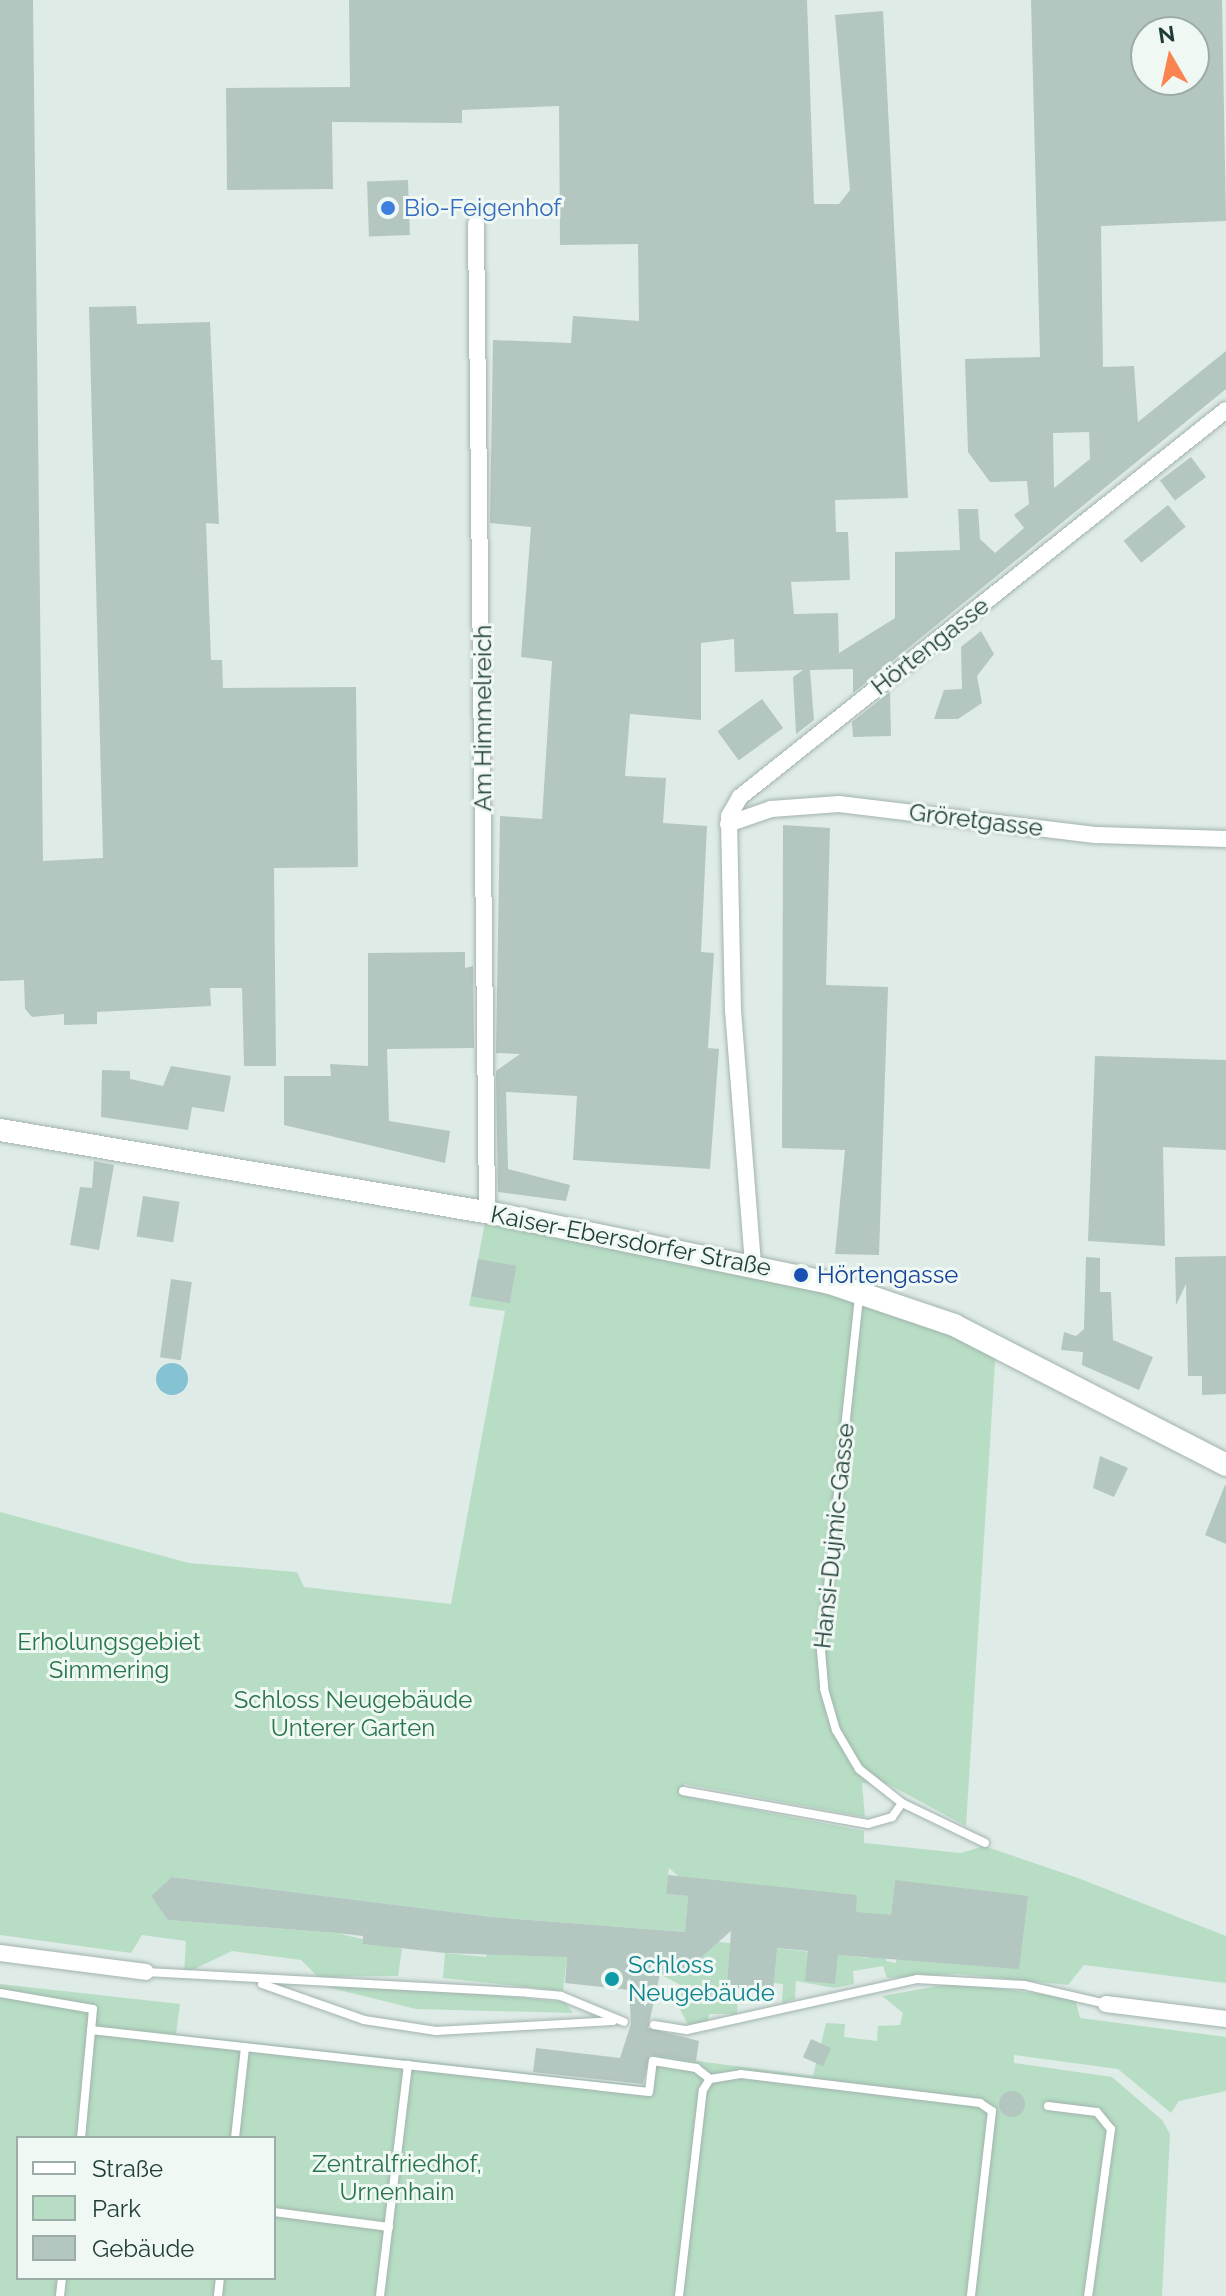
<!DOCTYPE html>
<meta charset="utf-8">
<style>
body{margin:0}
#map{position:relative;width:1226px;height:2296px;overflow:hidden;background:#dfebe7;font-family:Raleway,sans-serif}
div>[style]{position:absolute}
.green>*{inset:0;background:#b7dec4}
.water>*{inset:0;background:#84c2d4}
.round{border-radius:50%}
.building>*{inset:0;background:#b4c6c0;transform-origin:0 0}
.roads{filter:drop-shadow(0 0 2px #a2b3ae) drop-shadow(0 0 2px #a2b3ae)}
.service>*{height:8px;margin:-4px;padding:0 4px;transform-origin:4px;border-radius:4px;background:#fff}
.minor>*{height:16px;margin:-8px;padding:0 8px;transform-origin:8px;border-radius:8px;background:#fff}
.secondary>*{height:22px;margin:-11px;padding:0 11px;transform-origin:11px;border-radius:11px;background:#fff}
.dots>*{width:22px;height:22px;translate:-50% -50%;box-sizing:border-box;border:4px solid #f0f8f4;border-radius:50%}
span{translate:-50% -50%;white-space:nowrap;text-align:center;line-height:1.15;-webkit-text-stroke:6px #f0f8f4;paint-order:stroke}
.shop-label{font-size:24px;color:#366cbe}
.left{translate:0 -50%;text-align:left}
.street-label{font-size:24px;color:#1f3c36}
.transit-label{font-size:24px;color:#164399}
.park-label{font-size:24px;color:#27754a}
.culture-label{font-size:24px;color:#0d838f}
.legend{position:absolute;left:16px;top:2136px;width:260px;height:144px;box-sizing:border-box;background:#f0f8f4;border:2px solid #9cada8;margin:0;padding:10px 14px;list-style:none;font-size:24px;color:#1f3c36}
.legend li{display:flex;align-items:center;gap:16px;height:40px}
.legend b{width:40px;border:2px solid #9cada8}
.north{position:absolute;left:1130px;top:16px;width:80px;height:80px;box-sizing:border-box;background:#f0f8f4;border:2px solid #9cada8;border-radius:50%;rotate:351deg;font-size:22px;font-weight:700;line-height:32px;text-align:center;color:#1f3c36}
.north::after{content:'';display:block;margin:auto;width:28px;height:36px;background:#f9844f;clip-path:polygon(50% 0,100% 100%,50% 72%,0 100%)}
</style>
<div id="map">
<div class="green">
<div style="clip-path:polygon(evenodd,487px 1212px,753px 1264px,996px 1347px,966px 1826px,888px 1784px,862px 1783px,865px 1817px,684px 1784px,682px 1796px,864px 1831px,864px 1843px,961px 1853px,984px 1846px,1078px 1878px,1226px 1936px,1226px 1983px,1084px 1965px,1068px 1985px,958px 1974px,887px 1978px,883px 1966px,853px 1971px,854px 1984px,834px 1988px,796px 1981px,795px 1999px,782px 2004px,783px 1984px,774px 1983px,773px 1991px,738px 1988px,737px 2014px,709px 2014px,708px 2021px,688px 2025px,680px 2009px,682px 1986px,660px 1974px,690px 1939px,869px 1958px,871px 1942px,856px 1912px,678px 1876px,669px 1868px,666px 1894px,688px 1896px,685px 1932px,492px 1917px,173px 1877px,151px 1896px,169px 1920px,337px 1933px,402px 1949px,398px 1976px,318px 1977px,301px 1960px,232px 1951px,184px 1974px,186px 1941px,142px 1935px,131px 1953px,0 1935px,0 1512px,189px 1563px,297px 1572px,304px 1587px,451px 1604px,505px 1311px,469px 1306px,487px 1212px,895px 1880px,897px 1954px,896px 1963px,886px 1961px,895px 1880px)"></div>
<div style="clip-path:polygon(488px 1949px,567px 1957px,563px 1991px,443px 1978px,445px 1953px,486px 1957px)"></div>
<div style="clip-path:polygon(evenodd,955px 1983px,1075px 1998px,1080px 2018px,1226px 2037px,1226px 2091px,1179px 2101px,1171px 2113px,1118px 2069px,1014px 2055px,1014px 2063px,1112px 2077px,1162px 2120px,1170px 2134px,1162px 2296px,0 2296px,0 1984px,180px 2004px,176px 2034px,647px 2086px,651px 2055px,813px 2076px,826px 2023px,845px 2024px,844px 2037px,877px 2041px,878px 2026px,900px 2025px,903px 2013px,882px 1996px,955px 1983px,18px 2138px,274px 2138px,274px 2278px,18px 2278px,18px 2138px)"></div>
<div style="clip-path:polygon(386px 1985px,565px 2002px,573px 2013px,416px 2009px,327px 1987px)"></div>
</div>
<div class="water">
<div class="round" style="left:156px;top:1363px;width:32px;height:32px"></div>
</div>
<div class="building">
<div style="clip-path:polygon(0 0,33px 0,43px 861px,103px 858px,89px 307px,136px 306px,137px 324px,210px 322px,219px 524px,206px 523px,211px 660px,222px 660px,223px 688px,356px 687px,358px 867px,274px 868px,276px 1066px,244px 1066px,242px 988px,210px 988px,211px 1006px,97px 1012px,97px 1024px,64px 1025px,64px 1014px,32px 1017px,25px 1009px,24px 980px,0 981px)"></div>
<div style="clip-path:polygon(evenodd,349px 0,807px 0,814px 204px,839px 204px,850px 190px,835px 15px,883px 11px,908px 498px,835px 500px,836px 532px,848px 532px,850px 580px,791px 582px,794px 614px,838px 613px,839px 653px,895px 618px,895px 552px,960px 550px,958px 509px,978px 509px,980px 539px,995px 553px,1024px 528px,1014px 515px,1029px 504px,1027px 481px,990px 482px,968px 452px,965px 359px,1040px 357px,1031px 0,1222px 0,1226px 221px,1101px 226px,1103px 367px,1134px 366px,1138px 422px,1226px 351px,1226px 389px,853px 693px,853px 669px,810px 670px,814px 720px,796px 734px,793px 677px,803px 670px,735px 672px,734px 639px,701px 643px,701px 720px,630px 714px,625px 776px,666px 778px,663px 823px,707px 826px,701px 952px,714px 953px,708px 1048px,719px 1049px,710px 1169px,573px 1160px,577px 1096px,506px 1092px,508px 1169px,570px 1185px,566px 1201px,498px 1192px,496px 1071px,520px 1054px,496px 1053px,500px 816px,542px 819px,552px 661px,521px 657px,531px 527px,490px 523px,493px 340px,571px 343px,573px 316px,639px 321px,638px 244px,560px 245px,559px 106px,462px 110px,462px 123px,332px 122px,333px 189px,227px 190px,226px 88px,350px 87px,349px 0,1146px 32px,1194px 32px,1194px 80px,1146px 80px,1146px 32px,349px 0,1089px 432px,1090px 459px,1054px 488px,1053px 433px,1089px 432px)"></div>
<div style="left:408px;top:180px;width:55px;height:41px;rotate:88deg"></div>
<div style="left:1191px;top:457px;width:25px;height:39px;rotate:53deg"></div>
<div style="left:1168px;top:505px;width:28px;height:57px;rotate:51deg"></div>
<div style="clip-path:polygon(981px 631px,994px 654px,977px 676px,982px 703px,958px 719px,934px 719px,944px 690px,962px 689px,961px 647px)"></div>
<div style="clip-path:polygon(890px 692px,891px 736px,853px 737px,852px 722px)"></div>
<div style="left:762px;top:699px;width:36px;height:55px;rotate:54deg"></div>
<div style="clip-path:polygon(783px 825px,830px 828px,826px 985px,888px 987px,879px 1255px,835px 1254px,845px 1150px,782px 1148px)"></div>
<div style="clip-path:polygon(465px 952px,465px 968px,473px 966px,474px 1048px,387px 1049px,389px 1121px,450px 1131px,445px 1163px,284px 1125px,284px 1076px,331px 1076px,330px 1064px,368px 1066px,368px 953px)"></div>
<div style="clip-path:polygon(1095px 1056px,1226px 1060px,1226px 1150px,1163px 1147px,1165px 1246px,1088px 1241px)"></div>
<div style="clip-path:polygon(171px 1066px,231px 1076px,224px 1112px,192px 1107px,188px 1130px,101px 1117px,102px 1070px,130px 1071px,130px 1079px,163px 1086px)"></div>
<div style="clip-path:polygon(94px 1161px,114px 1165px,99px 1250px,70px 1245px,80px 1187px,92px 1188px)"></div>
<div style="left:143px;top:1196px;width:37px;height:41px;rotate:9deg"></div>
<div style="clip-path:polygon(1226px 1256px,1226px 1394px,1202px 1395px,1202px 1376px,1188px 1376px,1186px 1284px,1176px 1305px,1175px 1257px)"></div>
<div style="clip-path:polygon(1086px 1257px,1100px 1258px,1100px 1292px,1111px 1292px,1113px 1340px,1153px 1357px,1139px 1390px,1082px 1365px,1083px 1352px,1061px 1350px,1064px 1332px,1076px 1336px,1084px 1329px)"></div>
<div style="left:478px;top:1259px;width:39px;height:38px;rotate:10deg"></div>
<div style="left:171px;top:1279px;width:21px;height:79px;rotate:8deg"></div>
<div style="clip-path:polygon(1100px 1456px,1128px 1468px,1114px 1497px,1093px 1488px)"></div>
<div style="clip-path:polygon(1225px 1485px,1226px 1485px,1226px 1544px,1205px 1535px)"></div>
<div style="clip-path:polygon(668px 1875px,857px 1895px,856px 1912px,891px 1915px,895px 1880px,1028px 1896px,1019px 1969px,838px 1955px,835px 1984px,805px 1981px,808px 1951px,777px 1948px,773px 1991px,727px 1987px,731px 1931px,680px 1976px,660px 1974px,648px 2028px,699px 2041px,696px 2061px,650px 2055px,643px 2084px,533px 2072px,536px 2048px,620px 2058px,631px 2024px,629px 1990px,565px 1983px,567px 1957px,445px 1953px,363px 1944px,363px 1936px,337px 1933px,168px 1920px,151px 1896px,172px 1877px,492px 1917px,685px 1932px,688px 1896px,666px 1894px)"></div>
<div style="left:811px;top:2039px;width:22px;height:20px;rotate:24deg"></div>
<div class="round" style="left:999px;top:2091px;width:26px;height:26px"></div>
</div>
<div class="roads">
<div class="service">
<div style="left:859px;top:1297px;width:356px;rotate:96.1deg"></div>
<div style="left:821px;top:1651px;width:38px;rotate:85deg"></div>
<div style="left:824px;top:1689px;width:43px;rotate:73.7deg"></div>
<div style="left:836px;top:1730px;width:45px;rotate:59.5deg"></div>
<div style="left:859px;top:1769px;width:55px;rotate:38.3deg"></div>
<div style="left:902px;top:1803px;width:92px;rotate:25.7deg"></div>
<div style="left:683px;top:1791px;width:188px;rotate:10.1deg"></div>
<div style="left:868px;top:1824px;width:25px;rotate:-16deg"></div>
<div style="left:892px;top:1817px;width:17px;rotate:-54deg"></div>
<div style="left:146px;top:1972px;width:384px;rotate:3.1deg"></div>
<div style="left:529px;top:1993px;width:32px;rotate:5deg"></div>
<div style="left:561px;top:1996px;width:68px;rotate:22.4deg"></div>
<div style="left:262px;top:1984px;width:108px;rotate:19.4deg"></div>
<div style="left:364px;top:2020px;width:73px;rotate:8.7deg"></div>
<div style="left:436px;top:2031px;width:177px;rotate:-3.2deg"></div>
<div style="left:0;top:1993px;width:94px;rotate:9.8deg"></div>
<div style="left:93px;top:2009px;width:130px;rotate:95.3deg"></div>
<div style="left:654px;top:2025px;width:33px;rotate:9deg"></div>
<div style="left:687px;top:2030px;width:236px;rotate:-12.5deg"></div>
<div style="left:917px;top:1979px;width:107px;rotate:3.2deg"></div>
<div style="left:1024px;top:1985px;width:84px;rotate:13deg"></div>
<div style="left:91px;top:2030px;width:561px;rotate:6.34deg"></div>
<div style="left:649px;top:2092px;width:31px;rotate:-83deg"></div>
<div style="left:653px;top:2061px;width:44px;rotate:9.2deg"></div>
<div style="left:696px;top:2068px;width:18px;rotate:38deg"></div>
<div style="left:1048px;top:2106px;width:49px;rotate:7deg"></div>
<div style="left:1097px;top:2112px;width:22px;rotate:51deg"></div>
<div style="left:1111px;top:2129px;width:169px;rotate:97.8deg"></div>
<div style="left:235px;top:2138px;width:91px;rotate:-83.7deg"></div>
<div style="left:274px;top:2212px;width:116px;rotate:7.4deg"></div>
<div style="left:60px;top:2296px;width:18px;rotate:-84deg"></div>
<div style="left:218px;top:2296px;width:18px;rotate:-84deg"></div>
<div style="left:380px;top:2296px;width:233px;rotate:-83.1deg"></div>
<div style="left:679px;top:2296px;width:207px;rotate:-83.4deg"></div>
<div style="left:703px;top:2090px;width:13px;rotate:-58deg"></div>
<div style="left:710px;top:2079px;width:31px;rotate:-9deg"></div>
<div style="left:741px;top:2074px;width:241px;rotate:6.9deg"></div>
<div style="left:980px;top:2103px;width:14px;rotate:34deg"></div>
<div style="left:992px;top:2111px;width:186px;rotate:96.5deg"></div>
</div>
<div class="minor">
<div style="left:476px;top:224px;width:988px;rotate:89.36deg"></div>
<div style="left:728px;top:824px;width:46px;rotate:-19.2deg"></div>
<div style="left:771px;top:809px;width:68px;rotate:-4.2deg"></div>
<div style="left:839px;top:804px;width:260px;rotate:6.9deg"></div>
<div style="left:1097px;top:835px;width:129px;rotate:1.8deg"></div>
<div style="left:753px;top:1264px;width:254px;rotate:-94.5deg"></div>
<div style="left:733px;top:1011px;width:195px;rotate:-91.2deg"></div>
<div style="left:729px;top:816px;width:22px;rotate:-60deg"></div>
<div style="left:740px;top:797px;width:621px;rotate:-38.53deg"></div>
<div style="left:0;top:1953px;width:147px;rotate:7.4deg"></div>
<div style="left:1106px;top:2004px;width:121px;rotate:7.1deg"></div>
</div>
<div class="secondary">
<div style="left:0;top:1130px;width:494px;rotate:9.6deg"></div>
<div style="left:487px;top:1212px;width:350px;rotate:11.7deg"></div>
<div style="left:830px;top:1283px;width:131px;rotate:18.7deg"></div>
<div style="left:954px;top:1325px;width:306px;rotate:27.2deg"></div>
</div>
</div>
<div class="dots">
<div style="left:388px;top:208px;background:#3f7fe0"></div>
<div style="left:801px;top:1275px;background:#1a4fb4"></div>
<div style="left:612px;top:1979px;background:#0f9aa8"></div>
</div>
<div class="shop-label">
<span class="left" style="left:404px;top:208px">Bio-Feigenhof</span>
</div>
<div class="street-label">
<span style="left:930px;top:646px;rotate:-38deg">Hörtengasse</span>
<span style="left:483px;top:718px;rotate:-90deg">Am Himmelreich</span>
<span style="left:976px;top:820px;rotate:7deg">Gröretgasse</span>
<span style="left:631px;top:1241px;rotate:11deg">Kaiser-Ebersdorfer Straße</span>
<span style="left:834px;top:1536px;rotate:-84deg">Hansi-Dujmic-Gasse</span>
</div>
<div class="transit-label">
<span class="left" style="left:817px;top:1275px">Hörtengasse</span>
</div>
<div class="park-label">
<span style="left:109px;top:1656px">Erholungsgebiet<br>Simmering</span>
<span style="left:353px;top:1714px">Schloss Neugebäude<br>Unterer Garten</span>
<span style="left:397px;top:2178px">Zentralfriedhof,<br>Urnenhain</span>
</div>
<div class="culture-label">
<span class="left" style="left:628px;top:1979px">Schloss<br>Neugebäude</span>
</div>
<ul class="legend">
<li><b style="height:10px;background:#fff"></b>Straße</li>
<li><b style="height:22px;background:#b7dec4"></b>Park</li>
<li><b style="height:22px;background:#b4c6c0"></b>Gebäude</li>
</ul>
<div class="north">N</div>
</div>
